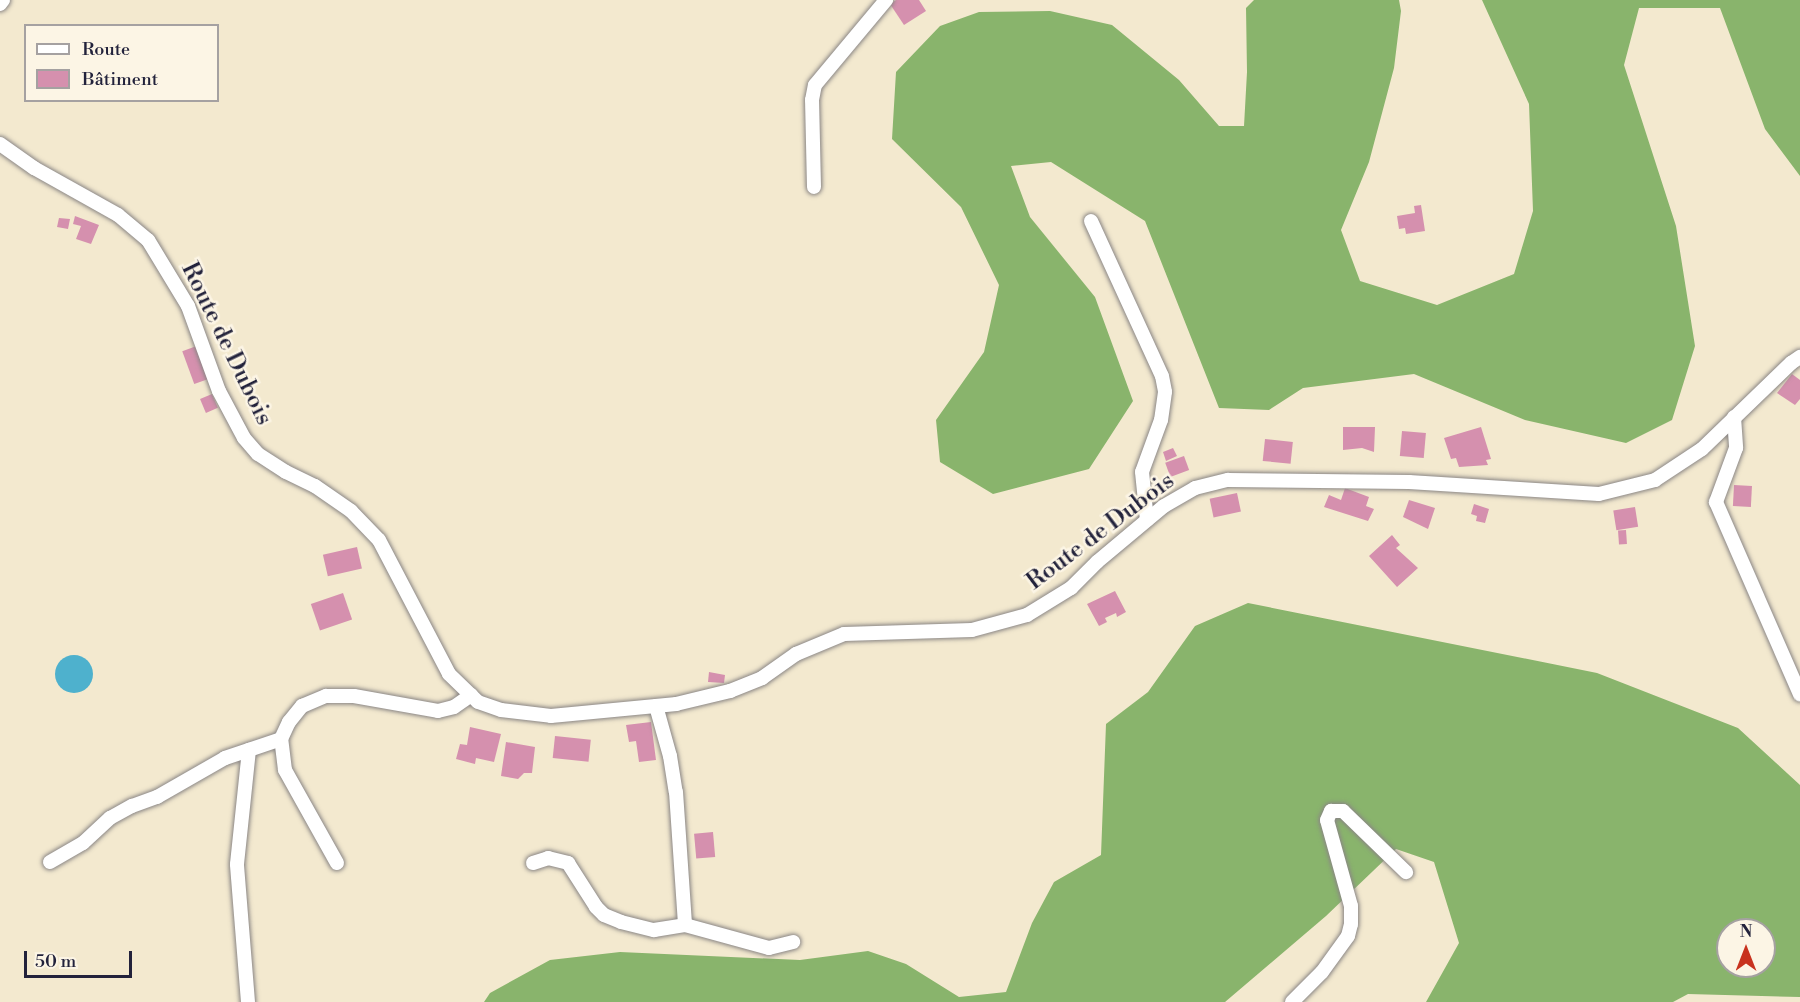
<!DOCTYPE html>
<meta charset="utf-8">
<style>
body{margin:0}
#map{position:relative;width:1800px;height:1002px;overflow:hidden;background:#f3e9cf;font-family:"Libre Bodoni",serif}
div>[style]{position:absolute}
.forest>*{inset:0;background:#89b46c}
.water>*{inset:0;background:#4eb1cd}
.round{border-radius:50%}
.building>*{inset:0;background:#d590ae;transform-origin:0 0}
.roads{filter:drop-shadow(0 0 2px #8a8685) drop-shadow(0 0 2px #8a8685)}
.minor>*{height:14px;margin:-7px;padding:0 7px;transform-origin:7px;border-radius:7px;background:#fff}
span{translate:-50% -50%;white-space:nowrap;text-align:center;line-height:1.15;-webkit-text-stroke:5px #fcf5e5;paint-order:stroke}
.street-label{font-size:24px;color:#22223b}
.legend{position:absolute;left:24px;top:24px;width:195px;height:78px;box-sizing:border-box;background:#fcf5e5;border:2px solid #a5a1a1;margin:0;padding:8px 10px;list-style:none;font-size:18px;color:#22223b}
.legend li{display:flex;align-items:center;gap:12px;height:30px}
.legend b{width:30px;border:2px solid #a5a1a1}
.north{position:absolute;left:1716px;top:918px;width:60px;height:60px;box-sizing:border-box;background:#fcf5e5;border:2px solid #a5a1a1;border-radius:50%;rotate:0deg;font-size:16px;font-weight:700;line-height:24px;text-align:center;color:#22223b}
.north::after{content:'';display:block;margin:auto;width:21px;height:27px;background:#c8321e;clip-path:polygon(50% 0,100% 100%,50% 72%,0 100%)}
.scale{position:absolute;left:24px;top:951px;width:108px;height:27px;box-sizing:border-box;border:3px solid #22223b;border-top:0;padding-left:8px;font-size:18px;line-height:21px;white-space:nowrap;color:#22223b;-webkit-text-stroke:4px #fcf5e5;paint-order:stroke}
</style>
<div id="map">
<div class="forest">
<div style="clip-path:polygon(1254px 0,1399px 0,1401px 11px,1394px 68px,1369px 162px,1341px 230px,1360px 281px,1437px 305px,1514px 274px,1533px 211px,1529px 104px,1482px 0,1800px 0,1800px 176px,1765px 129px,1720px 8px,1639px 8px,1624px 65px,1676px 226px,1695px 346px,1672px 420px,1626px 443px,1525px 420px,1414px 374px,1303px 388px,1269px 410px,1219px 408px,1145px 221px,1051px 162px,1011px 166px,1030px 217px,1095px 297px,1133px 401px,1089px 469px,993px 494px,940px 462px,936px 420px,984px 352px,999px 285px,961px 207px,892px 139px,896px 72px,940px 26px,979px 12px,1050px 11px,1112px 25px,1179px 80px,1219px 126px,1244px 126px,1247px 72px,1246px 8px)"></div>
<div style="clip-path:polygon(evenodd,1248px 603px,1597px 673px,1738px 728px,1800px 785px,1800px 997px,1688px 994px,1673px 1002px,1426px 1002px,1459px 943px,1434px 862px,1396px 849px,1326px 916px,1225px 1002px,484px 1002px,490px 993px,550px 960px,620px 952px,800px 960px,868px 951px,906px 964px,959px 997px,1006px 992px,1032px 923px,1054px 882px,1101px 855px,1106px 724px,1148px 692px,1195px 626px,1248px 603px,1728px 930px,1764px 930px,1764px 966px,1728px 966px,1728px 930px)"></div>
</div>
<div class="water">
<div class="round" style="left:55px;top:655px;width:38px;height:38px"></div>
</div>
<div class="building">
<div style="clip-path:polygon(896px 0,919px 0,926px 11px,904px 25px,890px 4px)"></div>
<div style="clip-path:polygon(1421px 205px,1425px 231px,1406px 234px,1405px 228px,1399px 229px,1397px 216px,1415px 213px,1414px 206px)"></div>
<div style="clip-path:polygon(75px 216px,99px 225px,91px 244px,76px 239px,81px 226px,73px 224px)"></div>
<div style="clip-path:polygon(59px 218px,70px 219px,68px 229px,57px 227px)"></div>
<div style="left:202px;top:344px;width:35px;height:21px;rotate:70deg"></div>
<div style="clip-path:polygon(1792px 374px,1800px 380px,1800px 399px,1795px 405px,1777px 393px)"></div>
<div style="left:212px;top:394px;width:15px;height:13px;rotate:67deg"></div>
<div style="clip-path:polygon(1343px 427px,1375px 427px,1374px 452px,1362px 448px,1343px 450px)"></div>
<div style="clip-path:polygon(1481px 427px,1491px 459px,1486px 460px,1488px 465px,1459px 467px,1456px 458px,1451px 459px,1444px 438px)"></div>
<div style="left:1402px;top:431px;width:24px;height:25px;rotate:5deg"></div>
<div style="left:1265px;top:439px;width:28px;height:22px;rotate:6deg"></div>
<div style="clip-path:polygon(1173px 448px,1177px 456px,1166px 461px,1163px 452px)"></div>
<div style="left:1184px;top:456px;width:15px;height:20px;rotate:70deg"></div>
<div style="left:1734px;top:485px;width:18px;height:21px;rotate:3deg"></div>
<div style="clip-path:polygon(1345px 488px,1369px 497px,1366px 506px,1374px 509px,1368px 521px,1324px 507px,1329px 495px,1341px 500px)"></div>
<div style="left:1237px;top:493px;width:19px;height:28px;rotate:78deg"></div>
<div style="clip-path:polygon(1409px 500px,1435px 508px,1428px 529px,1403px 517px)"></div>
<div style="clip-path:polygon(1474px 504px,1489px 509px,1485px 523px,1476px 521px,1477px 516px,1471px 514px)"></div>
<div style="left:1635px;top:507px;width:20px;height:22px;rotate:81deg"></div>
<div style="left:1626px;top:530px;width:14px;height:8px;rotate:86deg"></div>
<div style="clip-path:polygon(1392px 535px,1400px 545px,1396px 548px,1418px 568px,1397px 587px,1369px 556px)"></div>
<div style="left:357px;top:547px;width:22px;height:35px;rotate:77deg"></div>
<div style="clip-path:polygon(1115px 591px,1126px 612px,1117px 617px,1116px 613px,1105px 618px,1107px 622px,1099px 626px,1087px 604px)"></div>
<div style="left:343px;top:593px;width:28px;height:34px;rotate:71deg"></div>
<div style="clip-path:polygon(709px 672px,725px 675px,724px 683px,708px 682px)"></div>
<div style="clip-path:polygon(651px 722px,656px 760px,639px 762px,636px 741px,629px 742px,626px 725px)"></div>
<div style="clip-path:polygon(470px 727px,501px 734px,494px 762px,476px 758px,475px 764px,456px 759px,460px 744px,467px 745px)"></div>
<div style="left:555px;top:736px;width:36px;height:22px;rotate:6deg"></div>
<div style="clip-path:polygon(506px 742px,535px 747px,532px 773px,524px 773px,518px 779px,501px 776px)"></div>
<div style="left:713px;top:832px;width:25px;height:19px;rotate:85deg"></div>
</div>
<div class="roads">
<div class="minor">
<div style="left:0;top:4px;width:5px;rotate:-53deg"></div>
<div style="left:0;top:144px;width:42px;rotate:35.2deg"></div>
<div style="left:34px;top:168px;width:96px;rotate:29.2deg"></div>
<div style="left:118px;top:215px;width:39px;rotate:40deg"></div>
<div style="left:148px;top:240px;width:77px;rotate:58.8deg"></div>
<div style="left:188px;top:306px;width:90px;rotate:70deg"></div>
<div style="left:219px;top:391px;width:53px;rotate:62deg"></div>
<div style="left:244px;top:438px;width:21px;rotate:49deg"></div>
<div style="left:258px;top:454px;width:33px;rotate:33deg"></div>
<div style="left:286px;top:472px;width:32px;rotate:26deg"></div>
<div style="left:315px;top:486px;width:44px;rotate:34.8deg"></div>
<div style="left:351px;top:511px;width:40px;rotate:46deg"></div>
<div style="left:379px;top:540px;width:151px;rotate:62.4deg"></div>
<div style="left:449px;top:674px;width:40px;rotate:44deg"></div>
<div style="left:478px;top:702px;width:24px;rotate:19deg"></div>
<div style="left:501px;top:710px;width:50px;rotate:6.8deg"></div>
<div style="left:551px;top:716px;width:126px;rotate:-5.5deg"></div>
<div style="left:676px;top:704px;width:56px;rotate:-13.5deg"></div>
<div style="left:730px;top:691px;width:35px;rotate:-22deg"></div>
<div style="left:762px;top:678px;width:42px;rotate:-35.2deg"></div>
<div style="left:796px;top:654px;width:52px;rotate:-22.6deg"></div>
<div style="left:844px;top:634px;width:128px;rotate:-1.8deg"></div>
<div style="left:972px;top:630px;width:57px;rotate:-15.3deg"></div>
<div style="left:1027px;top:615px;width:52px;rotate:-31.5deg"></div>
<div style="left:1071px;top:588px;width:37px;rotate:-45deg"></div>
<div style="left:1097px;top:562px;width:87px;rotate:-39.9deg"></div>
<div style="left:1164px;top:506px;width:36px;rotate:-30deg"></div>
<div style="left:1195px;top:488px;width:34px;rotate:-14deg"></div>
<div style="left:1228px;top:480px;width:181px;rotate:0.6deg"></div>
<div style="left:1409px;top:482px;width:190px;rotate:3.6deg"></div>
<div style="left:1599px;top:494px;width:58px;rotate:-14deg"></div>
<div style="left:1655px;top:480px;width:56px;rotate:-33.4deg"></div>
<div style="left:1702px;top:449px;width:124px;rotate:-44deg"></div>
<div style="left:1791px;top:363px;width:11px;rotate:-34deg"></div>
<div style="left:814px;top:187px;width:87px;rotate:-91.3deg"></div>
<div style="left:812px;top:100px;width:15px;rotate:-79deg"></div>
<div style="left:815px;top:85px;width:111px;rotate:-50.1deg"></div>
<div style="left:1091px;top:221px;width:170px;rotate:65.4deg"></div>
<div style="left:1162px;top:376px;width:16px;rotate:79deg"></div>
<div style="left:1165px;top:392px;width:28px;rotate:98deg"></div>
<div style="left:1161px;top:420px;width:55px;rotate:110.1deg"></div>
<div style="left:1142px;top:472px;width:48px;rotate:84.1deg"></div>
<div style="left:1734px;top:417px;width:31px;rotate:86deg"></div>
<div style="left:1736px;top:448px;width:58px;rotate:110.3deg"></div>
<div style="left:1716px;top:502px;width:210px;rotate:66.4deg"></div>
<div style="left:656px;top:706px;width:52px;rotate:74.4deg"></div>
<div style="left:670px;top:756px;width:36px;rotate:81deg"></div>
<div style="left:676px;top:792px;width:133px;rotate:86.1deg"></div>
<div style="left:50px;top:862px;width:38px;rotate:-30deg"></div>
<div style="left:83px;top:843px;width:37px;rotate:-43deg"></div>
<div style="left:110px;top:818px;width:25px;rotate:-29deg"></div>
<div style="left:132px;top:806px;width:27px;rotate:-20deg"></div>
<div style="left:157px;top:797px;width:78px;rotate:-29.8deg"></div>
<div style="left:225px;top:758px;width:59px;rotate:-18.7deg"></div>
<div style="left:337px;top:863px;width:107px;rotate:-119.2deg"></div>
<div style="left:285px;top:770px;width:31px;rotate:-97deg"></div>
<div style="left:281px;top:739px;width:19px;rotate:-65deg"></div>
<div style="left:289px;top:722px;width:21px;rotate:-51deg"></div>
<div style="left:302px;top:706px;width:26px;rotate:-23deg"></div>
<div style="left:326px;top:696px;width:28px"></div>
<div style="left:354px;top:696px;width:85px;rotate:10.1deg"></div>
<div style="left:438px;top:711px;width:16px;rotate:-14deg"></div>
<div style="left:454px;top:707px;width:21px;rotate:-35deg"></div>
<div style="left:533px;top:863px;width:16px;rotate:-18deg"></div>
<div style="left:548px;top:858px;width:21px;rotate:14deg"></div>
<div style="left:568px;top:863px;width:52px;rotate:57.5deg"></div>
<div style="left:596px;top:907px;width:11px;rotate:45deg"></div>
<div style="left:604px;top:915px;width:18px;rotate:22deg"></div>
<div style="left:621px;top:922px;width:34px;rotate:14deg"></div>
<div style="left:654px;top:930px;width:31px;rotate:-9deg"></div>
<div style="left:685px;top:925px;width:87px;rotate:15.3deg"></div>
<div style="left:769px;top:948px;width:25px;rotate:-14deg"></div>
<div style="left:248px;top:1002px;width:138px;rotate:-94.6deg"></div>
<div style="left:237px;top:864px;width:115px;rotate:-84deg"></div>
<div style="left:1292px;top:1002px;width:42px;rotate:-45deg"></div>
<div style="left:1322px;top:972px;width:44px;rotate:-54.2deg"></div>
<div style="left:1348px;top:936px;width:12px;rotate:-76deg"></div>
<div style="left:1351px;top:924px;width:18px;rotate:-90deg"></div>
<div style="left:1351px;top:906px;width:89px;rotate:-105.6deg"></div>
<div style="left:1327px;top:820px;width:10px;rotate:-66deg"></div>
<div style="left:1331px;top:811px;width:12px"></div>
<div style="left:1343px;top:811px;width:88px;rotate:44.1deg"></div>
</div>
</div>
<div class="street-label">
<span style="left:226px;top:344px;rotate:64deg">Route de Dubois</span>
<span style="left:1101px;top:532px;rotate:-37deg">Route de Dubois</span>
</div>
<ul class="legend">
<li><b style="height:8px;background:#fff"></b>Route</li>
<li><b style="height:16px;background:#d590ae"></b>Bâtiment</li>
</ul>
<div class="north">N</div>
<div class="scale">50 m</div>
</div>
